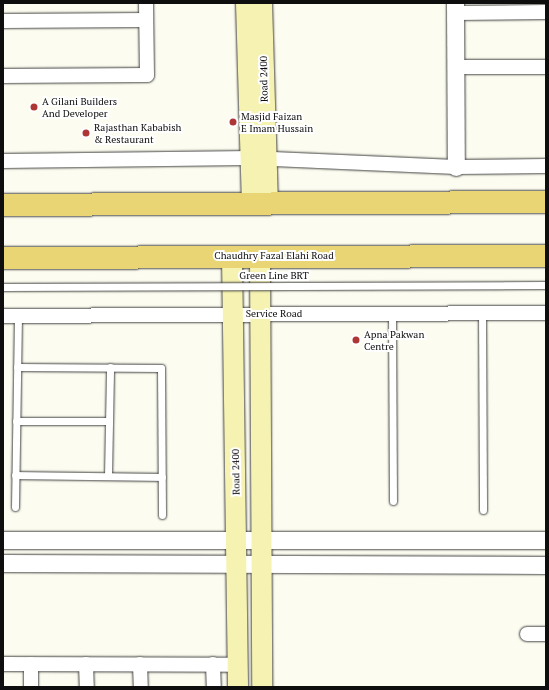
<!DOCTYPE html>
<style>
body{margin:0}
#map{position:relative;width:549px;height:690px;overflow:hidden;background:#fdfcf0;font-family:"PT Serif",serif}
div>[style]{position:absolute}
.roads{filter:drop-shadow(0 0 1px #414141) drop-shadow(0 0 1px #414141)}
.service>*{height:7px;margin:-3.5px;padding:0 3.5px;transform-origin:3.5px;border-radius:3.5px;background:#fff}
.minor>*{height:14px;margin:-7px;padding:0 7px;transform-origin:7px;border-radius:7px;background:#fff}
.tertiary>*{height:17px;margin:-8.5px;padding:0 8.5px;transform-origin:8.5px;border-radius:8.5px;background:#fff}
.secondary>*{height:20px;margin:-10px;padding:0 10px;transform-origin:10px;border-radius:10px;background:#f6f3b2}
.primary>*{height:22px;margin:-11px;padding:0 11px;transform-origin:11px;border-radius:11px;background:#e9d574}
.bridges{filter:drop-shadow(0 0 1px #414141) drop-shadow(0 0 1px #414141)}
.service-bridge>*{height:7px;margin:-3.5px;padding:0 3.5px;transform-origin:3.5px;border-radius:3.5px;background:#fff}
.dots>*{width:11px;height:11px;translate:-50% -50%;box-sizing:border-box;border:2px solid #fff;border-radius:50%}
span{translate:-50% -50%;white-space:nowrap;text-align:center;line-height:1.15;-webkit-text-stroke:4px #fff;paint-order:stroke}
.street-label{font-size:10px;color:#0e0e0e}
.poi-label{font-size:10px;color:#0e0e0e}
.left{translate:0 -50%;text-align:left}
.frame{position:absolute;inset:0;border:4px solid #0e0e0e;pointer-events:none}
</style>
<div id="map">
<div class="roads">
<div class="service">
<div style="left:482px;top:313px;width:197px;rotate:89.7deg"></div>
<div style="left:392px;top:314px;width:187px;rotate:89.7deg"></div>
<div style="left:17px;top:367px;width:144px;rotate:0.4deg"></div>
<div style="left:161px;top:368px;width:147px;rotate:89.6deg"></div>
<div style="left:16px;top:421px;width:93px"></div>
<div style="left:15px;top:475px;width:147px;rotate:0.8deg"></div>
<div style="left:108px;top:476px;width:109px;rotate:-88.9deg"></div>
<div style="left:15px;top:507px;width:191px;rotate:-89.1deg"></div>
</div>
<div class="minor">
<div style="left:455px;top:13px;width:91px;rotate:-0.6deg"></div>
<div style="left:3px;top:21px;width:143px;rotate:-0.4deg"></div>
<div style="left:456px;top:67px;width:90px"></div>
<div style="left:3px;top:76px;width:144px;rotate:-0.4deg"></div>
<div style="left:147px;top:75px;width:72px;rotate:-90.8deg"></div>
<div style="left:3px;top:161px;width:247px;rotate:-0.7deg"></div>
<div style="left:250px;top:158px;width:206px;rotate:2.5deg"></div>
<div style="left:456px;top:167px;width:90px;rotate:-0.6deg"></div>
<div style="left:3px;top:316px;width:543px;rotate:-0.32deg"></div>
<div style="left:527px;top:634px;width:19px"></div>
<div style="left:3px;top:664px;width:235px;rotate:0.2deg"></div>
<div style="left:31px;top:664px;width:23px;rotate:90deg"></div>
<div style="left:86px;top:664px;width:23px;rotate:88deg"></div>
<div style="left:140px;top:664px;width:23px;rotate:88deg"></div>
<div style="left:213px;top:664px;width:23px;rotate:88deg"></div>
</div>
<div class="tertiary">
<div style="left:455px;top:3px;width:164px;rotate:89.7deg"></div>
<div style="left:3px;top:540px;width:543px"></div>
<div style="left:3px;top:563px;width:543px;rotate:0.21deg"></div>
</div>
<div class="secondary">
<div style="left:246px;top:3px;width:200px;rotate:88.3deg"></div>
<div style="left:262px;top:3px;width:200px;rotate:88.3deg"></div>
<div style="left:232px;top:256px;width:431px;rotate:89.2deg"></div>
<div style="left:260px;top:256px;width:431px;rotate:89.7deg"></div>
</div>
<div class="primary">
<div style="left:3px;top:205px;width:543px;rotate:-0.32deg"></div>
<div style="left:3px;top:258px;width:543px;rotate:-0.21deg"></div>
</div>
</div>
<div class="bridges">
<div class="service-bridge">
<div style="left:3px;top:287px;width:543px;rotate:-0.21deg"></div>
</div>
</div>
<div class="dots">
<div style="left:34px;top:107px;background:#ae3735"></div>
<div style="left:233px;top:122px;background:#ae3735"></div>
<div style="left:86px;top:133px;background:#ae3735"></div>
<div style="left:356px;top:340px;background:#ae3735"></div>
</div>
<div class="street-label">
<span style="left:264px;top:79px;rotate:-91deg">Road 2400</span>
<span style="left:274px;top:256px">Chaudhry Fazal Elahi Road</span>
<span style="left:274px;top:276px">Green Line BRT</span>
<span style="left:274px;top:314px">Service Road</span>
<span style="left:236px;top:472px;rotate:-91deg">Road 2400</span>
</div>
<div class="poi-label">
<span class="left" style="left:42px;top:107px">A Gilani Builders<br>And Developer</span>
<span class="left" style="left:241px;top:122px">Masjid Faizan<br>E Imam Hussain</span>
<span class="left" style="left:94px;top:133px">Rajasthan Kababish<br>&amp; Restaurant</span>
<span class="left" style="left:364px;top:340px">Apna Pakwan<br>Centre</span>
</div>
<div class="frame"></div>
</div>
